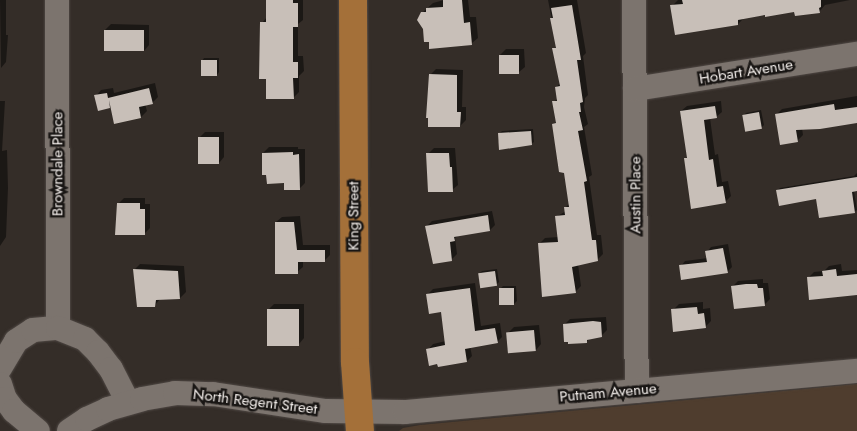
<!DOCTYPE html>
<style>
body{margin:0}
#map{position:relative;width:857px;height:431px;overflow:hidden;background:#342d28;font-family:Jost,sans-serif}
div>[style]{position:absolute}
.green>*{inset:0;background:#4f3d2e}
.shadow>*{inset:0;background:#0007}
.building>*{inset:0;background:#c8bfb8;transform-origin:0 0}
.roads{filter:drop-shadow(0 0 1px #504945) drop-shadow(0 0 1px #504945)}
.minor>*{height:24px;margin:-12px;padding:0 12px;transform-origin:12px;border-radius:12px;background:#7c746e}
.major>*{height:28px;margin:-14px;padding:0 14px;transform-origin:14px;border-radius:14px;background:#a47039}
span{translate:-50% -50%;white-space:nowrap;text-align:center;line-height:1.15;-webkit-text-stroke:5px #191614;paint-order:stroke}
.street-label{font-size:15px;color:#f4efec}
</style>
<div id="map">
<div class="green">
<div style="clip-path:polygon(857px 384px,857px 431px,399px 431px,403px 428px,420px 425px)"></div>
</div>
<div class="shadow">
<div style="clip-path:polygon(0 0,6px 0,6px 35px,8px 35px,6px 62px,1px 68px)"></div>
<div style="clip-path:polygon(267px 0,303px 0,303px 20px,298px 24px,298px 56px,303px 56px,304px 71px,299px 76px,299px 92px,293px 98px,267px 78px,262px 23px,267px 17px)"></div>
<div style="clip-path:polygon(444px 0,468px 0,470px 17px,476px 17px,478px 38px,472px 43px,422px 13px,433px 3px)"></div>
<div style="clip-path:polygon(548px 0,577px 0,586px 53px,583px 56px,588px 95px,585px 98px,584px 107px,588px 124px,584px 127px,592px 175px,589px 177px,597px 235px,601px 235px,603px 254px,597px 260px,578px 264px,581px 286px,575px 292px,539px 244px,545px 238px,558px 237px,556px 217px,566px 211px,565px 208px,570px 203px,565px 172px,553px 125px,557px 121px,554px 102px,558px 98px,556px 88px,560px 83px,554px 49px,557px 46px)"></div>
<div style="clip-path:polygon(678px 0,850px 0,825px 5px,819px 12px,795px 11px,744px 18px,738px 24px,672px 6px)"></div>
<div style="clip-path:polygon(111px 24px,149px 25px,149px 45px,144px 51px,105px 30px)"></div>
<div style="clip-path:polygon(506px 49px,524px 49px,525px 67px,519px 72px,500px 55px)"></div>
<div style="clip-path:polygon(204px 58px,219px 58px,219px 72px,217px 75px,202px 61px)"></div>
<div style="clip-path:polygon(436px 69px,463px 70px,462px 107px,466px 107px,466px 120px,460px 126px,430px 75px)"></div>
<div style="clip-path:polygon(155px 83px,158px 97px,152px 103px,145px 104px,147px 111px,141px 117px,115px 122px,111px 105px,110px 107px,96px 96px,101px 90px,113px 88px,114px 93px)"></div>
<div style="clip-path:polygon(857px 96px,857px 124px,857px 122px,802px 128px,803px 135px,797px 141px,777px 114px,782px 109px)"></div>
<div style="clip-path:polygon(0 101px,5px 101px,2px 151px,7px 150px,8px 188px,6px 237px,0 246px)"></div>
<div style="clip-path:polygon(721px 101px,722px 112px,716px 117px,710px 118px,715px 155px,718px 154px,722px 182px,728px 181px,731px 196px,725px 202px,685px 159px,688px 156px,681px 111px,687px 106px)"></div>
<div style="clip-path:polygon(761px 110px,764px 125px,761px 128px,744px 115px,746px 113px)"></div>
<div style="clip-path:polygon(533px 129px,534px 142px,531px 144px,499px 134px,502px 131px)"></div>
<div style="clip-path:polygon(205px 132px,224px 132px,224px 157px,219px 163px,199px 138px)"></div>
<div style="clip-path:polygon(269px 147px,298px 147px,298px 149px,305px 149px,305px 183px,299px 189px,285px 182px,263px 153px)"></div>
<div style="clip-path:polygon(434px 148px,455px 148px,458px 185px,452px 190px,428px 154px)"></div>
<div style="clip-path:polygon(857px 173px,857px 190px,854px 191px,857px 210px,854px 212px,817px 198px,777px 191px,780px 188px,854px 176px)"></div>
<div style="clip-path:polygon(124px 198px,145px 198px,145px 204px,150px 204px,150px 228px,144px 234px,116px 234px,118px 204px)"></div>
<div style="clip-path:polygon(492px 211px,495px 225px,490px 230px,459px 235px,455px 238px,457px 254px,452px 259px,427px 226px,432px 221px)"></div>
<div style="clip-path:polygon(300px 216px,303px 245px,330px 245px,330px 255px,324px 261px,303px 261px,303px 267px,297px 272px,276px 222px,282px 217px)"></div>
<div style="clip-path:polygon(728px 244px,732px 267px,727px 272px,681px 266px,685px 261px,708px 258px,707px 252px,711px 247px)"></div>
<div style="clip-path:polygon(140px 264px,184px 266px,186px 292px,180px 298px,161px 298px,155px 305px,135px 269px)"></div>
<div style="clip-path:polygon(841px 264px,842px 271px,857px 270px,857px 292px,808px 278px,814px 272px,824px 271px,829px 266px)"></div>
<div style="clip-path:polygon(497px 269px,499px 282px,496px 285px,479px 274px,482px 271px)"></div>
<div style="clip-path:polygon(763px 279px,763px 283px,768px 283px,770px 299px,764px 305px,732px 287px,738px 281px)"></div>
<div style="clip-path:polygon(475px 283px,481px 326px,500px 323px,502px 337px,497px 342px,470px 346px,472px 356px,467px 361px,428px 350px,433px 344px,446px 341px,442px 311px,427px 295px,433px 289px)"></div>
<div style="clip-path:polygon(503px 286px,516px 286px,517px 301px,514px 304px,500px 289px)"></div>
<div style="clip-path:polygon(703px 302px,703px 309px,710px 308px,711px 321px,705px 327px,673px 310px,679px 304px)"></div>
<div style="clip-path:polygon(274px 304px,304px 304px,304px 338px,299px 344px,268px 310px)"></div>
<div style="clip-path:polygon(606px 317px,607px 330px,601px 336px,589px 339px,586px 342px,564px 325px,570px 319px)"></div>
<div style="clip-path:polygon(539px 325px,541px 344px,536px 350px,508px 333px,514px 327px)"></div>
</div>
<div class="building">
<div style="clip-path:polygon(266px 0,293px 0,293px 3px,298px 3px,298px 27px,293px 27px,293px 62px,298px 62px,298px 78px,293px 78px,294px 99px,266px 99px,266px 79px,259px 79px,260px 22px,266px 22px)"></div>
<div style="clip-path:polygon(443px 0,462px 0,464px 23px,470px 22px,472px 45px,429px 49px,429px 42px,424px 42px,423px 29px,417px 20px,421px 12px,426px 12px,426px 8px,443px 7px)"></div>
<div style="clip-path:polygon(682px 0,821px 0,821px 7px,819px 8px,820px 13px,795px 16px,794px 12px,765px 17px,765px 15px,738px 20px,738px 25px,675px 35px,670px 5px,683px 4px)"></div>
<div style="clip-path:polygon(572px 5px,581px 60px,577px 60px,583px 102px,580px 103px,581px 112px,579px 112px,583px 130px,578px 131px,587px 181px,584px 182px,592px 240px,596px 240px,598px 261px,572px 267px,576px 293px,542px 297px,538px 243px,558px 242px,555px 216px,565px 215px,564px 207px,569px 207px,564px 173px,559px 172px,552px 124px,556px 123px,552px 101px,557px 101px,555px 87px,560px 86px,552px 48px,556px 48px,550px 18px,553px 18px,551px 8px)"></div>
<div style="left:104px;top:30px;width:40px;height:21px"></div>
<div style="left:499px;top:55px;width:20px;height:19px"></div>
<div style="left:201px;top:60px;width:16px;height:16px"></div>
<div style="clip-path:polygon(429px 74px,457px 75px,457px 112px,461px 112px,460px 127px,428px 127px,428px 118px,426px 118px)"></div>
<div style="clip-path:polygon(149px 88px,153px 104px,139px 107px,141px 118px,114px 124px,109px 100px,110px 108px,98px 111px,94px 95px,107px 93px,108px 98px)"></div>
<div style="clip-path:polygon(834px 104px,835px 110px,857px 107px,857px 123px,820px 129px,796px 130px,798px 142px,780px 145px,775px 114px)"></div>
<div style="clip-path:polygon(715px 106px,717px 118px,704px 120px,709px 160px,713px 159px,717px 187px,723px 186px,726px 203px,691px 209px,684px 158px,687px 158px,680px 111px)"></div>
<div style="left:759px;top:112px;width:17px;height:17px;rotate:80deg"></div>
<div style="clip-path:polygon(531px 131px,532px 145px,499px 150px,498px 133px)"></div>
<div style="left:198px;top:137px;width:21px;height:27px"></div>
<div style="clip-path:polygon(293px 152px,293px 155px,299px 154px,300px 190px,284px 190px,284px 183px,267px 184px,266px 175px,262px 175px,262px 153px)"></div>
<div style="clip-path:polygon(426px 153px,449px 153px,450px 167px,452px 167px,453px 192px,428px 192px)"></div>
<div style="clip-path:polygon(857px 177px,857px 191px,852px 192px,855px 213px,819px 218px,816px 199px,779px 206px,776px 190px)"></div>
<div style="clip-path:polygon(117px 203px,140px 203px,140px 209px,145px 209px,145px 235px,115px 235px)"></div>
<div style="clip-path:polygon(488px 215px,490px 231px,454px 237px,455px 241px,450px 242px,452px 261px,433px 264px,425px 226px)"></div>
<div style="clip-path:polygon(275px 222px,294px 222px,297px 250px,325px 250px,325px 262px,298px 262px,298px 274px,275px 274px)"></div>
<div style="clip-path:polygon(723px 248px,728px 273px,681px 280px,679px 265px,707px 262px,705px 251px)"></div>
<div style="clip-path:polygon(133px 269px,178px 271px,180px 299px,156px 300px,155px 307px,137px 307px)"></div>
<div style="clip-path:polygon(836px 269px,837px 276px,857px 274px,857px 295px,809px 300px,807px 277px,823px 276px,822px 271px)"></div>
<div style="left:495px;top:271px;width:15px;height:17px;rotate:82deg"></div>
<div style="clip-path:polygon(746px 284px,757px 284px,758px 288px,763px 288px,765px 306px,734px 309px,731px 286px)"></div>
<div style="clip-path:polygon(470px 288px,475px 331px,495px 328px,498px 343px,465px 349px,467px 362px,438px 367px,437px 364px,429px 366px,426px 349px,445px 345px,441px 312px,429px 314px,426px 294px)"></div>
<div style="left:499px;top:288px;width:15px;height:17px"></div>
<div style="clip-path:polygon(697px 307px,698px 314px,704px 313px,706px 328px,673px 332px,671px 309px)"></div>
<div style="left:267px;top:309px;width:32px;height:37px"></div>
<div style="clip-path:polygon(593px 321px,601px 322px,602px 337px,587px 340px,587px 343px,568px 344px,568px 342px,564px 342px,563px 324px)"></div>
<div style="left:534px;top:330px;width:21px;height:28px;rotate:85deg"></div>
</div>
<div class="roads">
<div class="minor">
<div style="left:57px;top:0;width:328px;rotate:89.8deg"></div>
<div style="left:634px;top:0;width:391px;rotate:89.6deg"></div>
<div style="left:635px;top:89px;width:225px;rotate:-9deg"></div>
<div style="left:0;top:368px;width:31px;rotate:-59deg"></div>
<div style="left:16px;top:341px;width:20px;rotate:-33deg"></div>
<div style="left:33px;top:330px;width:25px;rotate:-5deg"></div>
<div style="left:58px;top:328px;width:29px;rotate:22deg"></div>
<div style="left:85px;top:339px;width:18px;rotate:45deg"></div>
<div style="left:98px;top:352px;width:21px;rotate:53deg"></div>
<div style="left:111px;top:369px;width:38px;rotate:63deg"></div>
<div style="left:0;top:384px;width:16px;rotate:72deg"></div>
<div style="left:5px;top:399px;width:15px;rotate:53deg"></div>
<div style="left:14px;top:411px;width:31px;rotate:40deg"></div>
<div style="left:69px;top:431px;width:22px;rotate:-34deg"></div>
<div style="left:87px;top:419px;width:23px;rotate:-25deg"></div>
<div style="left:108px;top:409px;width:35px;rotate:-16deg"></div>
<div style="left:142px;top:399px;width:34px;rotate:-10deg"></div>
<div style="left:175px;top:393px;width:38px;rotate:2deg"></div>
<div style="left:213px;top:394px;width:114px;rotate:8.6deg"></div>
<div style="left:326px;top:411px;width:79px;rotate:0.7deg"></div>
<div style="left:405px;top:412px;width:454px;rotate:-5.2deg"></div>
</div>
<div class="major">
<div style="left:353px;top:0;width:362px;rotate:89.7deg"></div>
<div style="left:355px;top:362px;width:69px;rotate:85.9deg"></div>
</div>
</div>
<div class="street-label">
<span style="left:746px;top:72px;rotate:-9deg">Hobart Avenue</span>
<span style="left:58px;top:164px;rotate:-90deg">Browndale Place</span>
<span style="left:636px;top:195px;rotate:-90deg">Austin Place</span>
<span style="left:354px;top:216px;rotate:-90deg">King Street</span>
<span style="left:608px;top:393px;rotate:-5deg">Putnam Avenue</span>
<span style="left:255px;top:402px;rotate:7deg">North Regent Street</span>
</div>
</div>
